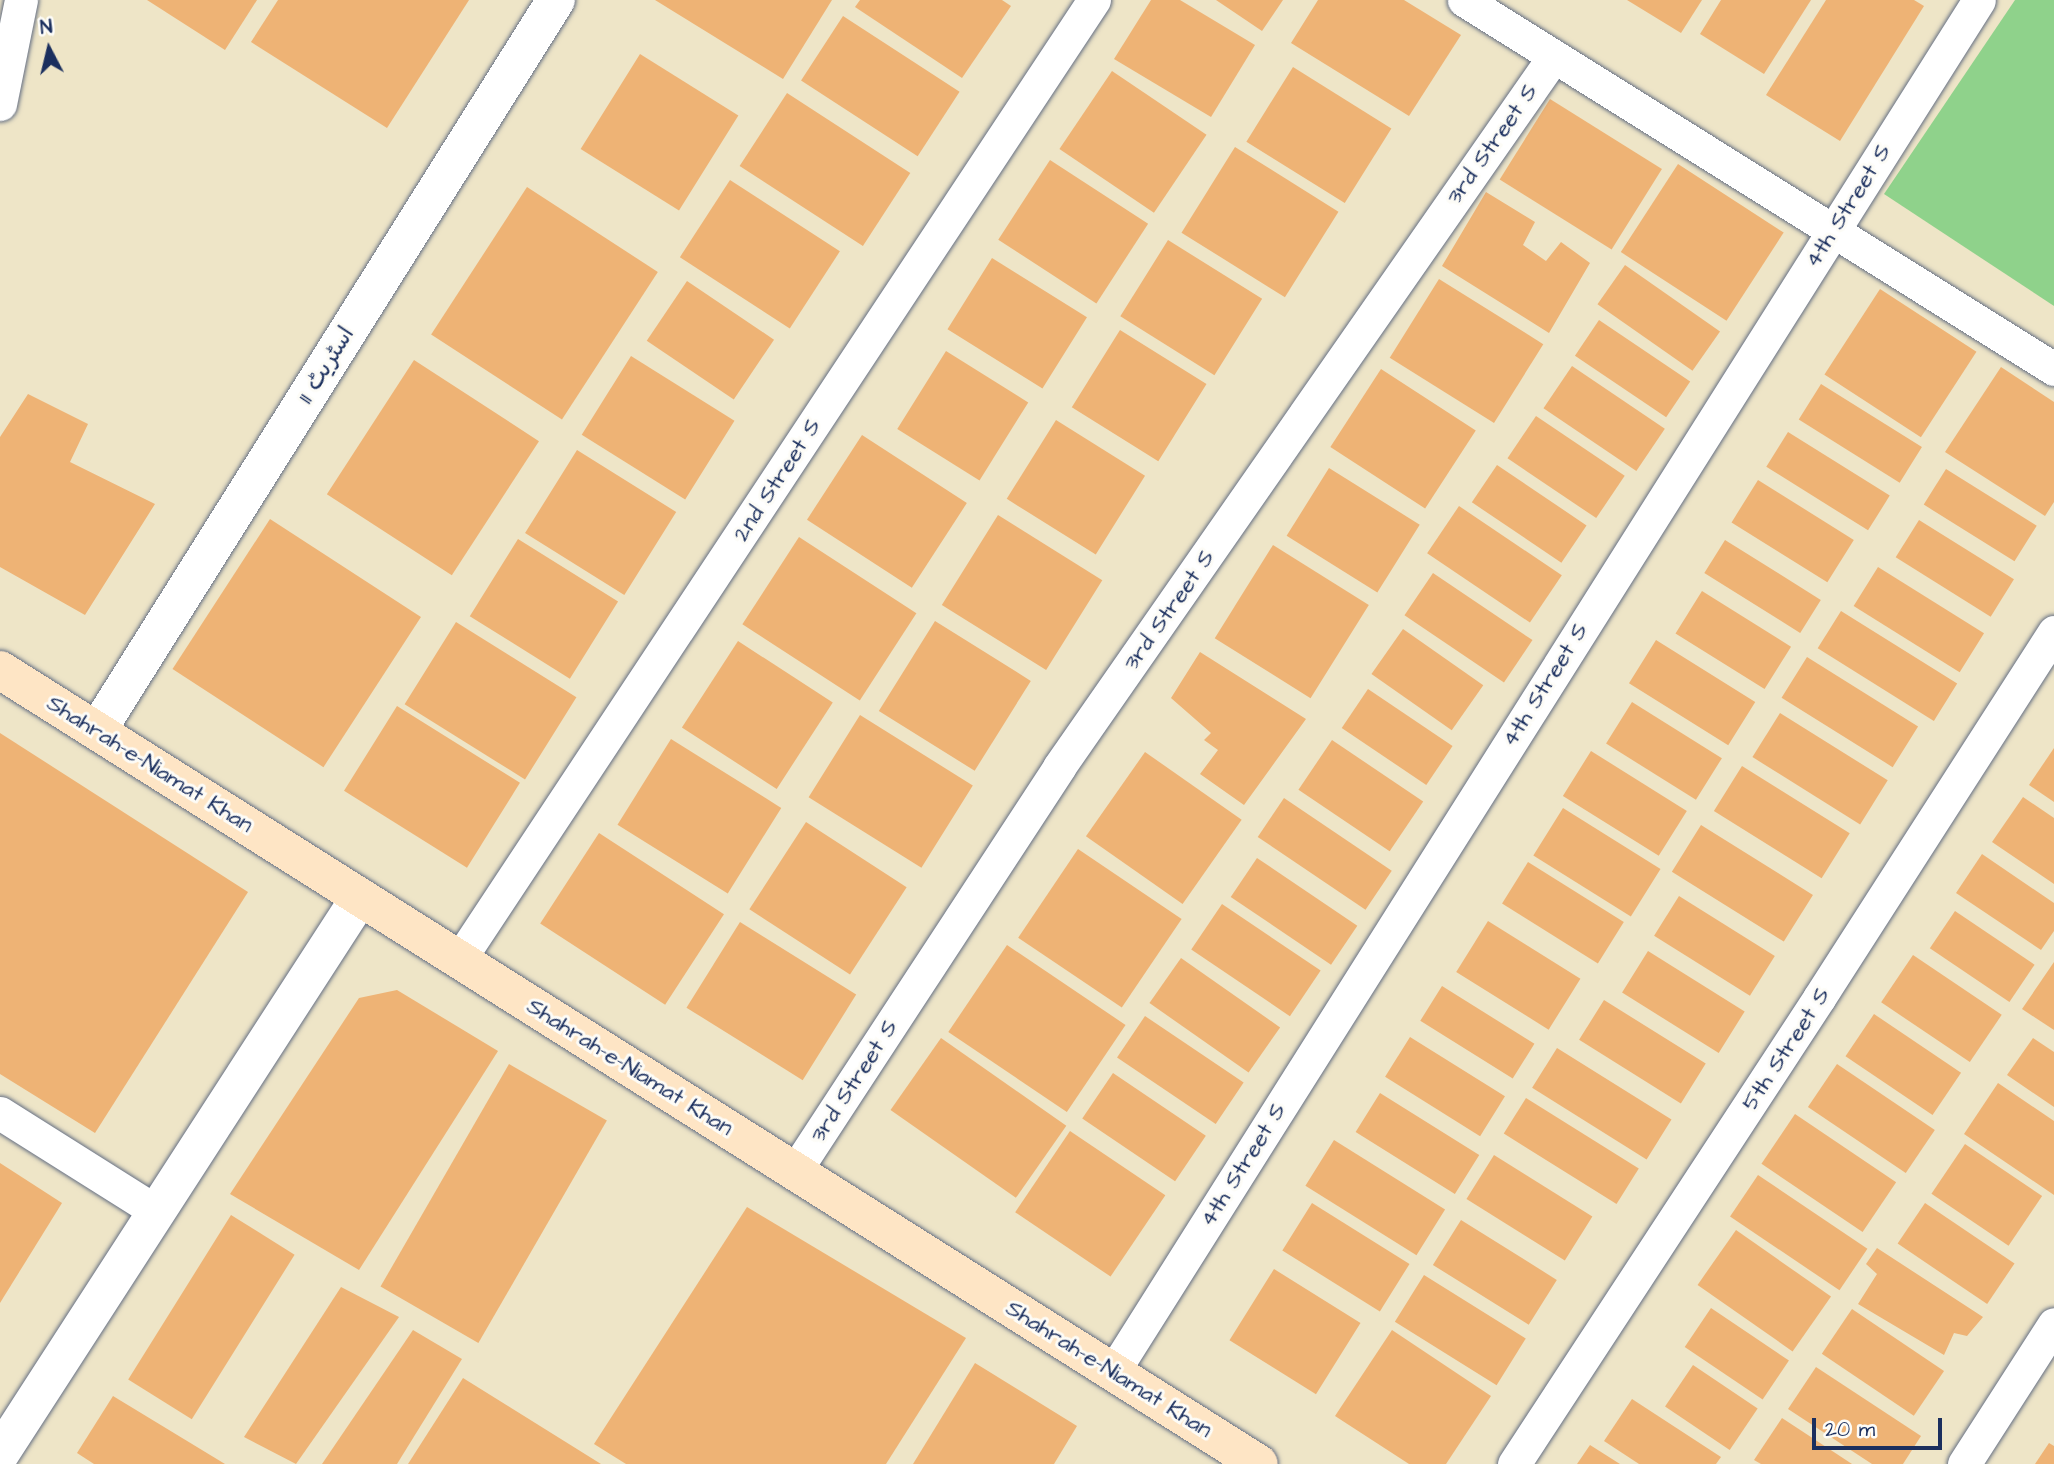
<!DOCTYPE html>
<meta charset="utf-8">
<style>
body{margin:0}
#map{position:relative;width:2054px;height:1464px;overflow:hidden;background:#eee5c7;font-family:"Architects Daughter","Playpen Sans Arabic",sans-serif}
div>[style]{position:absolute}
.green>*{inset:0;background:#8fd28b}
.building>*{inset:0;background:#eeb375;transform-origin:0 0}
.roads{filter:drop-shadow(0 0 2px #656f83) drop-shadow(0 0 2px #656f83)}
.minor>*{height:33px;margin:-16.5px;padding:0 16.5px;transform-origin:16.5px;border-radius:16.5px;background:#fff}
.tertiary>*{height:38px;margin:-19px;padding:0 19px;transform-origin:19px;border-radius:19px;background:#fff}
.secondary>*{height:38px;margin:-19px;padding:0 19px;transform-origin:19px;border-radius:19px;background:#fee5c5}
span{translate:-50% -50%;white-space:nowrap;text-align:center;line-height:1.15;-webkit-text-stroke:6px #fdfcf7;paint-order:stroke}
.street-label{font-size:23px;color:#1b2f5e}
.north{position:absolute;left:14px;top:14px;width:70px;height:70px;-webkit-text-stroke:5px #fdfcf7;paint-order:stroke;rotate:353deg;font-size:19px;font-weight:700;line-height:28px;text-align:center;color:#1b2f5e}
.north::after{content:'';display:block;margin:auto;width:24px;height:32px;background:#1b2f5e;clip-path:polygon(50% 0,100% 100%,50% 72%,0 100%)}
.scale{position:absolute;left:1812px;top:1418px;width:130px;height:32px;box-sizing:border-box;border:4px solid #1b2f5e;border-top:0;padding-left:9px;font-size:21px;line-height:24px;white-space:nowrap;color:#1b2f5e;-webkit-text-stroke:5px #fdfcf7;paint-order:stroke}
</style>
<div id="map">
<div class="green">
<div style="clip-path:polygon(2015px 0,2054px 0,2054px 306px,1884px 194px)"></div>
</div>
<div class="building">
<div style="clip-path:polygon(147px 0,257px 0,225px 50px)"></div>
<div style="clip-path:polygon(278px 0,469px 0,387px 128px,251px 42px)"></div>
<div style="clip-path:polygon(655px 0,832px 0,783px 79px)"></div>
<div style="clip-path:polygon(860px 0,1002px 0,1011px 6px,962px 78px,855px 7px)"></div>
<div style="clip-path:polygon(1151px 0,1180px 0,1255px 45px,1211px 117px,1114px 59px)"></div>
<div style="clip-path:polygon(1216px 0,1283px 0,1262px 31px)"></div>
<div style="clip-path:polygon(1318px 0,1404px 0,1461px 35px,1409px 116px,1291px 43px)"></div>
<div style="clip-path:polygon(1627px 0,1702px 0,1681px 33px)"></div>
<div style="clip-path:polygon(1721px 0,1811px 0,1764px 74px,1700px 34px)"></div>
<div style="clip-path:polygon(1826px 0,1914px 0,1924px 6px,1840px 141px,1766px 95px)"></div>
<div style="left:843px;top:16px;width:139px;height:77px;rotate:33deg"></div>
<div style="left:640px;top:54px;width:116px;height:112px;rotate:32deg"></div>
<div style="left:1293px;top:67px;width:116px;height:88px;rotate:32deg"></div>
<div style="left:1112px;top:71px;width:114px;height:94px;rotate:34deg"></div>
<div style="left:787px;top:93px;width:147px;height:87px;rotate:33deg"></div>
<div style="left:1550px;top:99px;width:132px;height:95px;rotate:32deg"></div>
<div style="left:1235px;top:147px;width:122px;height:101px;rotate:32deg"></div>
<div style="left:1050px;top:160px;width:117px;height:95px;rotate:33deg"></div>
<div style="left:1678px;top:164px;width:126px;height:105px;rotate:33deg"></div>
<div style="left:730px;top:180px;width:131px;height:92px;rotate:33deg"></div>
<div style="left:527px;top:187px;width:156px;height:176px;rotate:33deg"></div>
<div style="clip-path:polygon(1486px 192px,1535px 222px,1523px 245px,1546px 261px,1561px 242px,1590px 263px,1549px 333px,1442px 266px)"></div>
<div style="left:1168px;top:240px;width:111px;height:90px;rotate:32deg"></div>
<div style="left:992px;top:258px;width:112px;height:84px;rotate:32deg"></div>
<div style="left:1625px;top:265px;width:116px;height:48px;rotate:35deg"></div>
<div style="left:1439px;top:279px;width:123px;height:93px;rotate:32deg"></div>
<div style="left:687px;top:281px;width:105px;height:72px;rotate:34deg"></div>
<div style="left:1880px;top:289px;width:115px;height:102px;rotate:33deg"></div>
<div style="left:1599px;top:320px;width:110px;height:43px;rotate:34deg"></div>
<div style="left:1120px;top:330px;width:102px;height:91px;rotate:32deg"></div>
<div style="left:946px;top:351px;width:97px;height:92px;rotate:32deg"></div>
<div style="left:631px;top:356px;width:122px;height:93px;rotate:32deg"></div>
<div style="left:414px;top:360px;width:149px;height:160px;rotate:33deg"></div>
<div style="left:1572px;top:366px;width:112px;height:51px;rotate:34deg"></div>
<div style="clip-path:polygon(2001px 367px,2054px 402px,2054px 502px,2045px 516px,1945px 452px)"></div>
<div style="left:1381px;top:369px;width:113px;height:93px;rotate:33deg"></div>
<div style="left:1821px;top:384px;width:119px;height:42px;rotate:32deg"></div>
<div style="clip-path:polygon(28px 394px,88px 424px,70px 462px,155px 504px,85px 615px,0 567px,0 437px)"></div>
<div style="left:1536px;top:416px;width:107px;height:51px;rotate:34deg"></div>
<div style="left:1056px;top:420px;width:105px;height:93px;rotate:32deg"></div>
<div style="left:1788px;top:432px;width:120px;height:41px;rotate:32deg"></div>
<div style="left:862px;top:435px;width:125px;height:101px;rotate:33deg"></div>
<div style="left:577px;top:450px;width:117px;height:98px;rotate:32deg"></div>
<div style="left:1497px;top:465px;width:108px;height:45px;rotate:34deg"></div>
<div style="left:1329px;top:468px;width:107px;height:80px;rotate:32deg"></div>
<div style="left:1946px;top:469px;width:107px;height:42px;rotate:32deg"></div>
<div style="left:1758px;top:480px;width:113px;height:50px;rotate:32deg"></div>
<div style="left:1459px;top:506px;width:124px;height:57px;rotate:34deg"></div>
<div style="left:998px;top:515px;width:123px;height:106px;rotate:32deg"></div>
<div style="left:270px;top:519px;width:180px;height:179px;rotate:33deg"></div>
<div style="left:1919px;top:520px;width:112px;height:44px;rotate:32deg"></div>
<div style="left:799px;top:537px;width:140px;height:104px;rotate:33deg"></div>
<div style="left:518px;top:539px;width:118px;height:91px;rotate:32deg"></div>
<div style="left:1725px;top:540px;width:113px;height:39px;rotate:32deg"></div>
<div style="left:1273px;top:545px;width:113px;height:110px;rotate:32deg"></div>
<div style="left:1878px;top:567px;width:125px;height:46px;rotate:32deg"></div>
<div style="left:1433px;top:573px;width:120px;height:51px;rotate:34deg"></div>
<div style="left:1702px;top:591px;width:105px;height:50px;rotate:32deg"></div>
<div style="left:1841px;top:611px;width:137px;height:44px;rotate:32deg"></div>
<div style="left:935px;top:621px;width:113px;height:106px;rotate:32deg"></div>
<div style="left:456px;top:622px;width:142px;height:97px;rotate:32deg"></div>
<div style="left:1403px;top:629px;width:98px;height:55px;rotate:35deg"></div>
<div style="left:1656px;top:640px;width:117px;height:51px;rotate:32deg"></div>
<div style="left:738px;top:641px;width:113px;height:103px;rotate:33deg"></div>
<div style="clip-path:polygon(1200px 652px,1306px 719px,1244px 805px,1200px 774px,1218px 750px,1204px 740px,1211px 733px,1171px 698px)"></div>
<div style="left:1807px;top:657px;width:131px;height:48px;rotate:32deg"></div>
<div style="left:1368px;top:689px;width:102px;height:47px;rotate:34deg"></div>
<div style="left:1632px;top:702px;width:106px;height:49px;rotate:32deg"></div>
<div style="left:397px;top:706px;width:145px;height:100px;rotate:32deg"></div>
<div style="left:1780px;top:713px;width:127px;height:52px;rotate:32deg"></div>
<div style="left:860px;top:715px;width:133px;height:97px;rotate:32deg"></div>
<div style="clip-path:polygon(0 733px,248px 892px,95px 1133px,0 1074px)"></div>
<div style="left:671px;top:739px;width:130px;height:101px;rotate:32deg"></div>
<div style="left:1332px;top:740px;width:110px;height:60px;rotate:34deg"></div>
<div style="clip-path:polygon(2054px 748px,2054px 802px,2029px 785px)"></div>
<div style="left:1591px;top:751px;width:113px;height:53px;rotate:32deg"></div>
<div style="left:1145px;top:752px;width:118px;height:103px;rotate:35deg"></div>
<div style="left:1742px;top:766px;width:127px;height:53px;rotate:32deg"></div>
<div style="clip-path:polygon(2023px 797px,2054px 818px,2054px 884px,1992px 842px)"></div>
<div style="left:1284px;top:798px;width:130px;height:47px;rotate:34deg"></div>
<div style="left:1563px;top:808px;width:115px;height:56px;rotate:32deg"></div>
<div style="left:806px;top:822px;width:120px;height:104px;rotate:33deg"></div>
<div style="left:1701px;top:825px;width:132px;height:55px;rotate:32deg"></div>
<div style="left:599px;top:833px;width:149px;height:108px;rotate:33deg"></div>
<div style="left:1078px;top:849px;width:125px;height:107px;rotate:34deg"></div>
<div style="clip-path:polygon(1982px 854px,2054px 903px,2054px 931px,2041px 950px,1956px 893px)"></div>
<div style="left:1257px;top:858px;width:121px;height:47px;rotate:34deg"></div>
<div style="left:1528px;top:862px;width:113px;height:49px;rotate:32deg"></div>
<div style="left:1679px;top:896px;width:113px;height:47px;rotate:32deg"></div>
<div style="left:1222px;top:904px;width:119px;height:55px;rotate:34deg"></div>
<div style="left:1955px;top:911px;width:96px;height:45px;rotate:34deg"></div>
<div style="left:1488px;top:921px;width:109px;height:60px;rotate:32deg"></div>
<div style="left:740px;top:922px;width:137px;height:101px;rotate:32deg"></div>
<div style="left:1007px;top:945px;width:143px;height:105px;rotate:34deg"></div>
<div style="left:1648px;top:951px;width:114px;height:49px;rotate:32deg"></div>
<div style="left:1913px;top:955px;width:107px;height:57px;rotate:34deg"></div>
<div style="left:1181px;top:958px;width:121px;height:55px;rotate:35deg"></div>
<div style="clip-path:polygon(2054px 962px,2054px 1030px,2022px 1009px)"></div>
<div style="left:1442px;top:986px;width:109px;height:41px;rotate:32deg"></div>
<div style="clip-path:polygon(397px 990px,498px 1051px,359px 1270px,230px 1194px,359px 998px)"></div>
<div style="left:1604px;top:1000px;width:120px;height:47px;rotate:32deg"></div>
<div style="left:1874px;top:1014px;width:105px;height:51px;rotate:34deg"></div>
<div style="left:1145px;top:1016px;width:119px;height:50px;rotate:34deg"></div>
<div style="left:1410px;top:1037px;width:112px;height:47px;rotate:32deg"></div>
<div style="left:941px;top:1038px;width:153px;height:88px;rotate:35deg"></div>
<div style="clip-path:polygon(2033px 1038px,2054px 1052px,2054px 1107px,2007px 1075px)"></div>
<div style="left:1557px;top:1048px;width:135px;height:47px;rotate:32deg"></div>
<div style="left:509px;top:1064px;width:113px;height:257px;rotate:30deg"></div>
<div style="left:1837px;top:1064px;width:118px;height:52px;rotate:34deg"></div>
<div style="left:1113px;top:1073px;width:112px;height:55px;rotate:34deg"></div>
<div style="clip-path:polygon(1998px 1083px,2054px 1121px,2054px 1195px,1964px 1134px)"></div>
<div style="left:1380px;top:1093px;width:117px;height:46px;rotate:32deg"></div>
<div style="left:1526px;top:1098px;width:133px;height:42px;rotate:32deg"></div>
<div style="left:1795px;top:1114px;width:122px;height:60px;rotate:34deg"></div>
<div style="left:1070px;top:1131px;width:115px;height:98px;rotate:34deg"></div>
<div style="left:1334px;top:1140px;width:131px;height:54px;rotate:32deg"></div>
<div style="left:1965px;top:1144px;width:93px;height:60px;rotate:34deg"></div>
<div style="left:1494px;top:1155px;width:116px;height:52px;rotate:32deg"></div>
<div style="clip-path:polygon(0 1163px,62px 1203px,0 1303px)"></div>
<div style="left:1758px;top:1175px;width:132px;height:50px;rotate:34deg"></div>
<div style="left:1312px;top:1203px;width:115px;height:56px;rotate:32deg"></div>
<div style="left:1925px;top:1203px;width:108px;height:49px;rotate:34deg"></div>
<div style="clip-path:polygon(747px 1207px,966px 1338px,886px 1464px,626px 1464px,594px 1444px)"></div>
<div style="left:231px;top:1215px;width:75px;height:194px;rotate:32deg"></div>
<div style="left:1461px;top:1220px;width:113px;height:53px;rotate:32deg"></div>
<div style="left:1736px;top:1230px;width:116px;height:67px;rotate:35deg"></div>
<div style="clip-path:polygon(1877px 1248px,1983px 1317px,1967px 1336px,1954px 1333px,1944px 1355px,1858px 1304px,1877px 1274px,1866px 1264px)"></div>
<div style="left:1274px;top:1269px;width:102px;height:84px;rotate:32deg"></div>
<div style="left:1424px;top:1275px;width:120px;height:55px;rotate:32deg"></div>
<div style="clip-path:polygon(341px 1287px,399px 1317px,296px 1464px,244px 1437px)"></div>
<div style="left:1711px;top:1308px;width:94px;height:47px;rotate:34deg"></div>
<div style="left:1852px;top:1309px;width:111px;height:54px;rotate:34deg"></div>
<div style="clip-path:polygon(413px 1330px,462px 1359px,397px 1464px,322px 1464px)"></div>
<div style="clip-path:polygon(1392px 1330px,1491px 1396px,1446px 1464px,1409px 1464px,1335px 1416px)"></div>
<div style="clip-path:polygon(975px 1363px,1077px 1426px,1054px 1464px,913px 1464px)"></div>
<div style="left:1693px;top:1365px;width:78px;height:50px;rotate:34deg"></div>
<div style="clip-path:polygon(1816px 1367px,1921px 1436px,1903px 1464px,1872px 1464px,1788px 1409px)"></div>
<div style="clip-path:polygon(463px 1378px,601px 1464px,408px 1464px)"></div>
<div style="clip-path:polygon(113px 1396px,225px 1464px,94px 1464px,77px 1453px)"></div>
<div style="clip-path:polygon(1632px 1399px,1721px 1457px,1716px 1464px,1639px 1464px,1604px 1441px)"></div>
<div style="clip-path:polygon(1782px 1418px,1852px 1464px,1761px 1464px,1754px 1460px)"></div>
<div style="clip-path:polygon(2049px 1443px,2054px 1446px,2054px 1464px,2035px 1464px)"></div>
<div style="clip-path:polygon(1590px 1445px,1620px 1464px,1577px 1464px)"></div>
</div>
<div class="roads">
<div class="minor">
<div style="left:1464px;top:0;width:696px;rotate:32.02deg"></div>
<div style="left:0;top:104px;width:106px;rotate:-78.6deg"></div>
<div style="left:459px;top:960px;width:1151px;rotate:-56.52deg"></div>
<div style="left:0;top:1113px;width:186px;rotate:32.2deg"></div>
<div style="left:795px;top:1171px;width:483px;rotate:-56.8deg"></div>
<div style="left:1059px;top:767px;width:866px;rotate:-55.15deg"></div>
<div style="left:1113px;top:1372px;width:1622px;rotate:-57.74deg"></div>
<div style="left:1514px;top:1464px;width:557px;rotate:-56.79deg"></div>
<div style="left:1819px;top:998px;width:435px;rotate:-57.3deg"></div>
<div style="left:1964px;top:1464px;width:166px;rotate:-57.3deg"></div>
</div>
<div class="tertiary">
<div style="left:97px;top:731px;width:863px;rotate:-57.88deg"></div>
<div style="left:0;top:1454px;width:663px;rotate:-57.12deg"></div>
</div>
<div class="secondary">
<div style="left:0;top:670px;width:1488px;rotate:32.24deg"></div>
</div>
</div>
<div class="street-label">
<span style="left:1492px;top:144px;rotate:-55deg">3rd Street S</span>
<span style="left:1848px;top:206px;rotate:-58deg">4th Street S</span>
<span style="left:326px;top:365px;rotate:-58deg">اسٹریٹ 11</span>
<span style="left:777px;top:480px;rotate:-57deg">2nd Street S</span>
<span style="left:1169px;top:610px;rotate:-55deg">3rd Street S</span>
<span style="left:1545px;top:685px;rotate:-58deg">4th Street S</span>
<span style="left:150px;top:764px;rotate:32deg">Shahrah-e-Niamat Khan</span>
<span style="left:1786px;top:1049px;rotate:-57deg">5th Street S</span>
<span style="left:630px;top:1067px;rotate:32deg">Shahrah-e-Niamat Khan</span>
<span style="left:854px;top:1081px;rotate:-57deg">3rd Street S</span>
<span style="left:1243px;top:1165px;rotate:-58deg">4th Street S</span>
<span style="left:1109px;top:1369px;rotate:32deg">Shahrah-e-Niamat Khan</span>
</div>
<div class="north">N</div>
<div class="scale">20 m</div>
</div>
